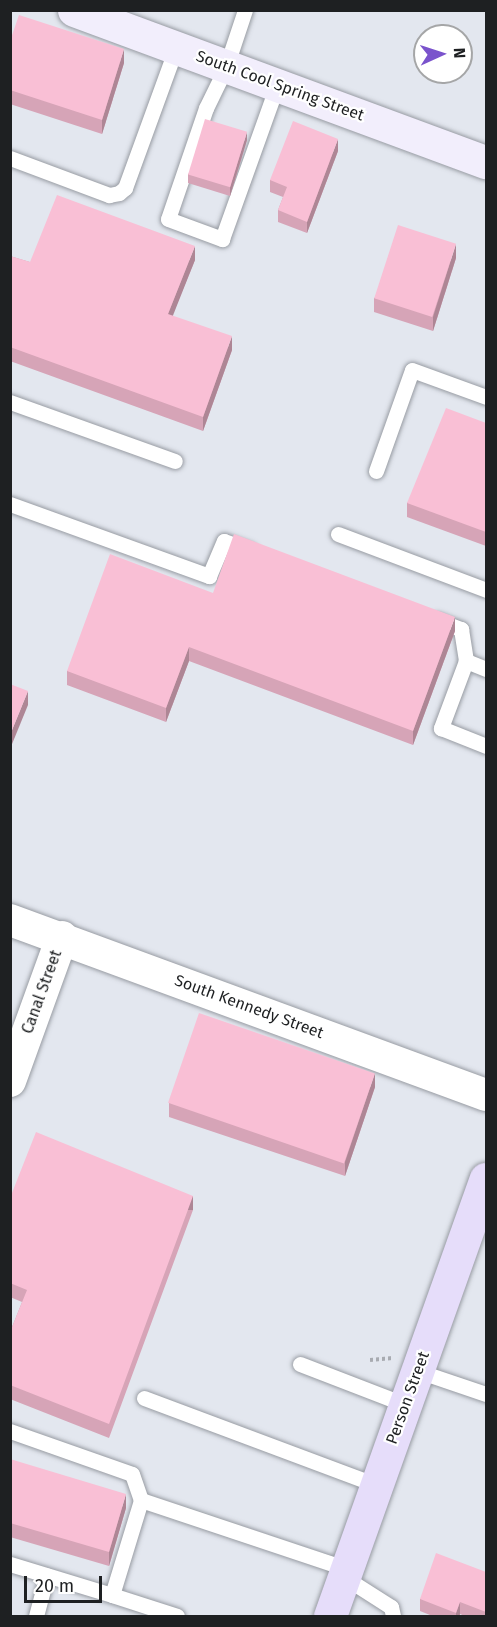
<!DOCTYPE html>
<style>
body{margin:0}
#map{position:relative;width:497px;height:1627px;overflow:hidden;background:#e3e7ef;font-family:"Fira Sans",sans-serif}
div>[style]{position:absolute}
.path>*{height:4px;margin-top:-2px;transform-origin:0;background:repeating-linear-gradient(90deg,#a8abb1 0 3px,transparent 0 6px)}
.roads{filter:drop-shadow(0 0 2px #989ca3) drop-shadow(0 0 2px #989ca3)}
.lane>*{height:15px;margin:-7.5px;padding:0 7.5px;transform-origin:7.5px;border-radius:7.5px;background:#fff}
.street>*{height:32px;margin:-16px;padding:0 16px;transform-origin:16px;border-radius:16px;background:#fff}
.secondary>*{height:33px;margin:-16.5px;padding:0 16.5px;transform-origin:16.5px;border-radius:16.5px;background:#f2eefc}
.primary>*{height:33px;margin:-16.5px;padding:0 16.5px;transform-origin:16.5px;border-radius:16.5px;background:#e6ddfa}
.wall>*{inset:0;background:#d6a4b7}
.shaded-wall>*{inset:0;background:#ae8695;transform-origin:0 0}
.building>*{inset:0;background:#f9bfd5;transform-origin:0 0}
span{translate:-50% -50%;white-space:nowrap;text-align:center;line-height:1.15;-webkit-text-stroke:4.5px #fff;paint-order:stroke}
.street-label{font-size:16px;color:#1e2022}
.frame{position:absolute;inset:0;border:12px solid #1e2022;pointer-events:none}
.north{position:absolute;left:413px;top:24px;width:60px;height:60px;box-sizing:border-box;background:#fff;border:2px solid #a5a6a7;border-radius:50%;rotate:87deg;font-size:16px;font-weight:700;line-height:24px;text-align:center;color:#1e2022}
.north::after{content:'';display:block;margin:auto;width:21px;height:27px;background:#7a53cc;clip-path:polygon(50% 0,100% 100%,50% 72%,0 100%)}
.scale{position:absolute;left:24px;top:1576px;width:78px;height:27px;box-sizing:border-box;border:3px solid #1e2022;border-top:0;padding-left:8px;font-size:18px;line-height:21px;white-space:nowrap;color:#1e2022;-webkit-text-stroke:4px #fff;paint-order:stroke}
</style>
<div id="map">
<div class="path">
<div style="left:370px;top:1360px;width:23px;rotate:-5deg"></div>
</div>
<div class="roads">
<div class="lane">
<div style="left:245px;top:10px;width:60px;rotate:108.4deg"></div>
<div style="left:226px;top:67px;width:46px;rotate:116deg"></div>
<div style="left:206px;top:108px;width:117px;rotate:108.9deg"></div>
<div style="left:168px;top:219px;width:58px;rotate:20.3deg"></div>
<div style="left:222px;top:239px;width:164px;rotate:-70.3deg"></div>
<div style="left:10px;top:158px;width:106px;rotate:20.5deg"></div>
<div style="left:109px;top:195px;width:10px;rotate:-11deg"></div>
<div style="left:119px;top:193px;width:8px;rotate:-40deg"></div>
<div style="left:125px;top:188px;width:149px;rotate:-70deg"></div>
<div style="left:10px;top:402px;width:175px;rotate:19.7deg"></div>
<div style="left:376px;top:471px;width:107px;rotate:-70.4deg"></div>
<div style="left:412px;top:370px;width:79px;rotate:20deg"></div>
<div style="left:10px;top:504px;width:212px;rotate:19.9deg"></div>
<div style="left:209px;top:576px;width:38px;rotate:-67deg"></div>
<div style="left:224px;top:541px;width:27px;rotate:20deg"></div>
<div style="left:338px;top:534px;width:158px;rotate:20.7deg"></div>
<div style="left:437px;top:620px;width:26px;rotate:21deg"></div>
<div style="left:461px;top:629px;width:32px;rotate:81deg"></div>
<div style="left:486px;top:669px;width:22px;rotate:-158deg"></div>
<div style="left:466px;top:661px;width:72px;rotate:110.5deg"></div>
<div style="left:441px;top:728px;width:48px;rotate:21.8deg"></div>
<div style="left:300px;top:1364px;width:114px;rotate:21.1deg"></div>
<div style="left:418px;top:1371px;width:72px;rotate:18.7deg"></div>
<div style="left:144px;top:1398px;width:249px;rotate:20.5deg"></div>
<div style="left:10px;top:1431px;width:129px;rotate:19.4deg"></div>
<div style="left:132px;top:1474px;width:28px;rotate:71deg"></div>
<div style="left:10px;top:1564px;width:107px;rotate:16.9deg"></div>
<div style="left:344px;top:1577px;width:56px;rotate:32.6deg"></div>
<div style="left:391px;top:1607px;width:9px;rotate:77deg"></div>
<div style="left:36px;top:1616px;width:42px;rotate:-75deg"></div>
<div style="left:177px;top:1616px;width:68px;rotate:-162.1deg"></div>
<div style="left:112px;top:1595px;width:99px;rotate:-73deg"></div>
<div style="left:141px;top:1500px;width:217px;rotate:18.5deg"></div>
</div>
<div class="street">
<div style="left:10px;top:920px;width:507px;rotate:20.19deg"></div>
<div style="left:10px;top:1081px;width:153px;rotate:-70.1deg"></div>
</div>
<div class="secondary">
<div style="left:74px;top:10px;width:439px;rotate:20.3deg"></div>
</div>
<div class="primary">
<div style="left:330px;top:1616px;width:464px;rotate:-70.4deg"></div>
</div>
</div>
<div class="wall">
<div style="clip-path:polygon(10px 41px,124px 63px,102px 134px,10px 104px)"></div>
<div style="clip-path:polygon(247px 140px,230px 196px,188px 183px,188px 174px)"></div>
<div style="clip-path:polygon(338px 151px,307px 233px,278px 222px,278px 210px,283px 197px,270px 192px,270px 180px)"></div>
<div style="clip-path:polygon(10px 256px,30px 262px,195px 260px,172px 316px,232px 350px,203px 431px,10px 361px)"></div>
<div style="clip-path:polygon(456px 258px,433px 331px,374px 312px,374px 298px)"></div>
<div style="clip-path:polygon(486px 423px,486px 546px,407px 517px,407px 503px)"></div>
<div style="clip-path:polygon(213px 593px,455px 631px,413px 745px,189px 661px,166px 722px,67px 685px,67px 671px)"></div>
<div style="clip-path:polygon(375px 1087px,345px 1176px,169px 1117px,169px 1103px)"></div>
<div style="clip-path:polygon(10px 1198px,193px 1210px,109px 1438px,10px 1399px,10px 1332px,22px 1302px,10px 1297px)"></div>
<div style="clip-path:polygon(10px 1459px,126px 1508px,109px 1566px,10px 1537px)"></div>
<div style="clip-path:polygon(486px 1572px,486px 1617px,467px 1617px,460px 1614px,459px 1617px,435px 1617px,420px 1611px,420px 1599px)"></div>
</div>
<div class="shaded-wall">
<div style="clip-path:polygon(124px 49px,124px 63px,102px 134px,102px 120px)"></div>
<div style="clip-path:polygon(247px 132px,247px 140px,230px 196px,230px 187px)"></div>
<div style="clip-path:polygon(338px 139px,338px 151px,307px 233px,307px 222px)"></div>
<div style="clip-path:polygon(456px 244px,456px 258px,433px 331px,433px 317px)"></div>
<div style="clip-path:polygon(195px 246px,195px 260px,168px 328px,168px 314px)"></div>
<div style="clip-path:polygon(232px 336px,232px 350px,203px 431px,203px 417px)"></div>
<div style="clip-path:polygon(455px 617px,455px 631px,413px 745px,413px 731px)"></div>
<div style="clip-path:polygon(189px 647px,189px 661px,166px 722px,166px 708px)"></div>
<div style="clip-path:polygon(28px 691px,28px 705px,10px 749px,10px 735px)"></div>
<div style="clip-path:polygon(375px 1073px,375px 1087px,345px 1176px,345px 1162px)"></div>
<div style="left:193px;top:1196px;width:14px;height:243px;rotate:90deg"></div>
<div style="clip-path:polygon(126px 1494px,126px 1508px,109px 1566px,109px 1552px)"></div>
<div style="clip-path:polygon(460px 1602px,460px 1614px,459px 1617px,456px 1617px,456px 1613px)"></div>
</div>
<div class="building">
<div style="clip-path:polygon(19px 15px,124px 49px,102px 120px,10px 90px,10px 41px)"></div>
<div style="left:205px;top:119px;width:44px;height:58px;rotate:17deg"></div>
<div style="clip-path:polygon(293px 121px,338px 139px,307px 222px,278px 210px,287px 187px,270px 180px)"></div>
<div style="clip-path:polygon(57px 195px,195px 246px,168px 314px,232px 336px,203px 417px,10px 347px,10px 256px,30px 262px)"></div>
<div style="left:398px;top:225px;width:61px;height:77px;rotate:18deg"></div>
<div style="clip-path:polygon(446px 408px,486px 423px,486px 532px,407px 503px)"></div>
<div style="clip-path:polygon(234px 534px,455px 617px,413px 731px,189px 647px,166px 708px,67px 671px,110px 554px,213px 593px)"></div>
<div style="clip-path:polygon(10px 684px,28px 691px,10px 735px)"></div>
<div style="left:199px;top:1013px;width:186px;height:95px;rotate:19deg"></div>
<div style="clip-path:polygon(36px 1132px,193px 1196px,109px 1424px,10px 1385px,10px 1332px,27px 1290px,10px 1283px,10px 1198px)"></div>
<div style="clip-path:polygon(10px 1459px,126px 1494px,109px 1552px,10px 1523px)"></div>
<div style="clip-path:polygon(436px 1553px,486px 1572px,486px 1612px,460px 1602px,456px 1613px,420px 1599px)"></div>
</div>
<div class="street-label">
<span style="left:280px;top:86px;rotate:20deg">South Cool Spring Street</span>
<span style="left:42px;top:992px;rotate:-70deg">Canal Street</span>
<span style="left:249px;top:1007px;rotate:20deg">South Kennedy Street</span>
<span style="left:408px;top:1398px;rotate:-70deg">Person Street</span>
</div>
<div class="frame"></div>
<div class="north">N</div>
<div class="scale">20 m</div>
</div>
